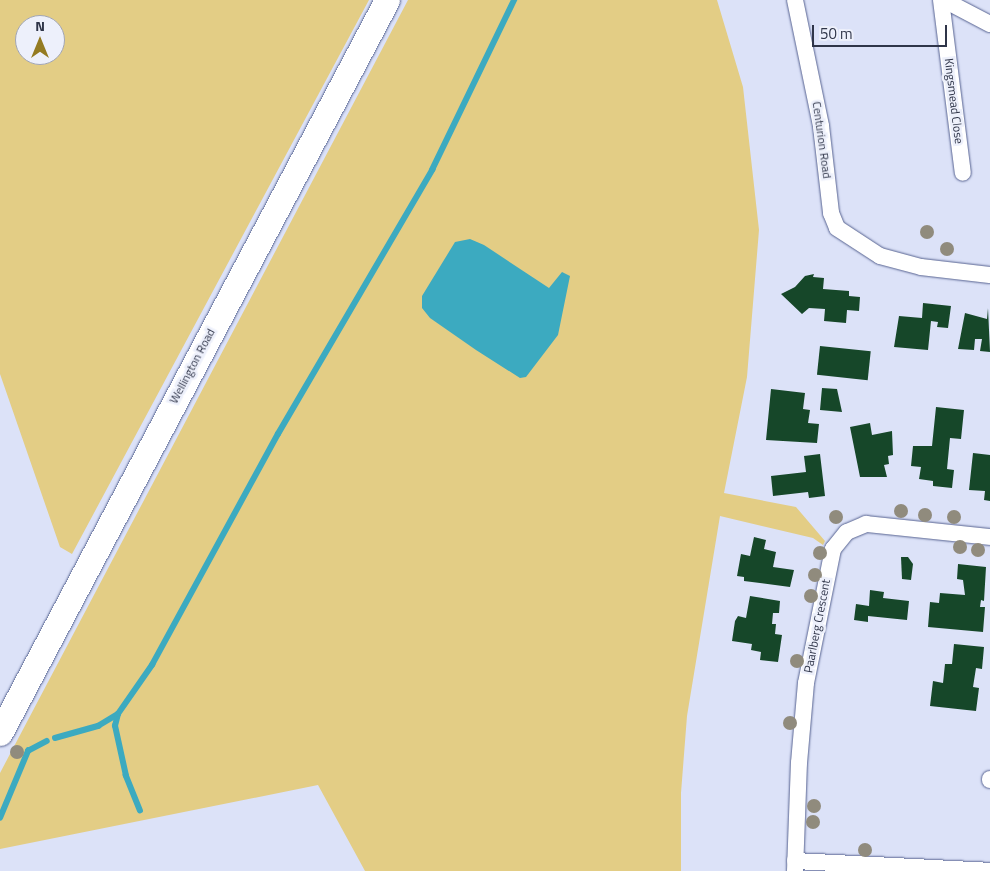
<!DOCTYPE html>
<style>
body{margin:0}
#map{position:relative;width:990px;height:871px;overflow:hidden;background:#dce2f8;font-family:"Titillium Web",sans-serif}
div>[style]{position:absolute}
.green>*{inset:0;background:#e3cd85}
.water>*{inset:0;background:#3caac0}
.stream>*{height:5.5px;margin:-2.75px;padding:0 2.75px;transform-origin:2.75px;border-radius:2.75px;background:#3caac0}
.building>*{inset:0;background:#164729;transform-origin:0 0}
.roads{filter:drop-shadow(0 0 1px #576391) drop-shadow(0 0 1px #576391)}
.minor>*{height:16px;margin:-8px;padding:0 8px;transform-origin:8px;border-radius:8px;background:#fff}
.primary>*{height:25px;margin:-12.5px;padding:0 12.5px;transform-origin:12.5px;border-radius:12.5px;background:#fff}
.trees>*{width:14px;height:14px;margin:-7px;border-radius:50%;background:#908b7d}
span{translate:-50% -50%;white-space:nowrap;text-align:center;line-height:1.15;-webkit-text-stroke:5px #edf0fb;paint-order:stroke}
.street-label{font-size:12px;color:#2f3549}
.north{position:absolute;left:15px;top:15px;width:50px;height:50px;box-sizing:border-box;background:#edf0fb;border:1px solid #a1a5b4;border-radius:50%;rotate:0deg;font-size:14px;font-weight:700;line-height:20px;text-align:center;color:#2f3549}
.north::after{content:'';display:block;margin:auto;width:18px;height:22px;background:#947b22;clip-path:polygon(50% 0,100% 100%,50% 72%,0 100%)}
.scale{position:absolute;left:812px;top:25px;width:135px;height:22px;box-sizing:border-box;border:2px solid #2f3549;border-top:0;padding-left:6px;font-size:15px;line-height:18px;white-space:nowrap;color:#2f3549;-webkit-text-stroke:4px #edf0fb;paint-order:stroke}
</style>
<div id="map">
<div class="green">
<div style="clip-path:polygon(evenodd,0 0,369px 0,72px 554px,60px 547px,0 374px,0 0,25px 25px,55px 25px,55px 55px,25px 55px,25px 25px)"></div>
<div style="clip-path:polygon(408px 0,717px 0,743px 87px,759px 230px,747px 377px,724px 493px,796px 507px,825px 541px,823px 545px,813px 538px,720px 516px,687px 716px,681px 793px,681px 871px,365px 871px,318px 785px,0 849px,0 773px)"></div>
</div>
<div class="water">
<div style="clip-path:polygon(470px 239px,484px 245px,549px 288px,562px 272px,570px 276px,558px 335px,526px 377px,520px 378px,476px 350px,430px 318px,422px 308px,422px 296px,455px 242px)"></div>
</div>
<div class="stream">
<div style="left:55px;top:738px;width:45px;rotate:-15.6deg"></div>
<div style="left:98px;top:726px;width:23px;rotate:-31deg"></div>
<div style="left:140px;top:811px;width:38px;rotate:-112deg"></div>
<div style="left:126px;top:776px;width:51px;rotate:-102.4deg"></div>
<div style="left:115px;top:726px;width:12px;rotate:-76deg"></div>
<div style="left:118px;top:714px;width:60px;rotate:-55.2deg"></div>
<div style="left:152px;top:665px;width:263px;rotate:-61.4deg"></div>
<div style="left:278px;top:434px;width:306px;rotate:-59.7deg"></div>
<div style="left:432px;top:170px;width:189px;rotate:-64.2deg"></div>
<div style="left:0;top:818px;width:73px;rotate:-67.3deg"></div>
<div style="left:28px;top:751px;width:21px;rotate:-28deg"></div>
</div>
<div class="building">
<div style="clip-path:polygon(814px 274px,813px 277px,824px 278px,823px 289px,849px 291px,849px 296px,860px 297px,859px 311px,847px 310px,846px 323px,824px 321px,825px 309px,809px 308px,802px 314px,781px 294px,795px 287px,805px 276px)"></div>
<div style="clip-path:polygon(923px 303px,951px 306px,948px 328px,937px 327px,938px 322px,931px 321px,928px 350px,894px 347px,899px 316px,922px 318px)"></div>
<div style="clip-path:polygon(988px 308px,990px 352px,980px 351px,982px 339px,975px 339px,974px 350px,958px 349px,965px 313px,987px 319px)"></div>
<div style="left:820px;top:346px;width:51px;height:29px;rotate:6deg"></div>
<div style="clip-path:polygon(822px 388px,837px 389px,842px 412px,820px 410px)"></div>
<div style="clip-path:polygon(771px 389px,805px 393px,803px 409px,810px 410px,808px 423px,819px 424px,817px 443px,766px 440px)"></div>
<div style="clip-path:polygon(936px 407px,964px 410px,961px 439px,950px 438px,947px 469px,954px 470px,952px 488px,933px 486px,933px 481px,919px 479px,921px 467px,911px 466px,913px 446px,932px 446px)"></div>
<div style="clip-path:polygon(870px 423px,872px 435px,892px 431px,893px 455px,888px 456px,889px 464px,884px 465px,887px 477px,860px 477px,850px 427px)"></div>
<div style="clip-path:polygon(973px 453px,990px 455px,990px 501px,984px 500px,985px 491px,969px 490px)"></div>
<div style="clip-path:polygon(820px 454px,825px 496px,809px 498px,808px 492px,773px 496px,771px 476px,806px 472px,804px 456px)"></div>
<div style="clip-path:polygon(754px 537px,766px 540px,764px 549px,776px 552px,773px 567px,794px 570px,790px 587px,744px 581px,744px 577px,737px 576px,741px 554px,750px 556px)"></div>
<div style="clip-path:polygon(901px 557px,908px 557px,913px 564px,911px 580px,902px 579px)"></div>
<div style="clip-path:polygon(958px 564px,986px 567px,984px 601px,981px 600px,980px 607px,985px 607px,983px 632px,928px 627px,930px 602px,939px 603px,940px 593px,965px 595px,963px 580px,957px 579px)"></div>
<div style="clip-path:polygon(870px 590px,884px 592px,883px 598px,909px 601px,907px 620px,868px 616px,868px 622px,854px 620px,856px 604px,869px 606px)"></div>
<div style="clip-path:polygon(750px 596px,780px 601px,779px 613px,773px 613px,772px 624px,776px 624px,775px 634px,782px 635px,778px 662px,760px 660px,761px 652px,751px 650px,752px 644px,732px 641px,735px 621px,738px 616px,746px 618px)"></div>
<div style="clip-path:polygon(954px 644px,984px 647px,982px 669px,976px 668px,973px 687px,979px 688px,976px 711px,930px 706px,933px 681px,943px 683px,945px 664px,952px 664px)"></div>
</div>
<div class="roads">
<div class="minor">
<div style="left:795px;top:0;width:129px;rotate:78.3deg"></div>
<div style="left:821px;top:126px;width:88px;rotate:83.4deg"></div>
<div style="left:831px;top:213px;width:16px;rotate:68deg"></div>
<div style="left:837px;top:228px;width:51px;rotate:33.1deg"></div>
<div style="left:880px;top:256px;width:42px;rotate:15deg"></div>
<div style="left:921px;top:267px;width:69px;rotate:6.6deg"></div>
<div style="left:941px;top:0;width:174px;rotate:82.8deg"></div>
<div style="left:944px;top:0;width:52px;rotate:27.6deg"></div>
<div style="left:990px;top:780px;width:1px;rotate:-90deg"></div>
<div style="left:795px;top:861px;width:195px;rotate:2.9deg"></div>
<div style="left:795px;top:871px;width:108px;rotate:-87.9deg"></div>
<div style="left:799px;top:763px;width:80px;rotate:-85deg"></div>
<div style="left:806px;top:683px;width:137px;rotate:-78.6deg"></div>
<div style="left:833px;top:549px;width:22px;rotate:-51deg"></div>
<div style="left:847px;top:532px;width:21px;rotate:-23deg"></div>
<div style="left:866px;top:524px;width:125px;rotate:6deg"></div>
</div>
<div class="primary">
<div style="left:0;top:733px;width:829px;rotate:-62.17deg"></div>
</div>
</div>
<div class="trees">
<div style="left:927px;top:232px"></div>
<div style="left:947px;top:249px"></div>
<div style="left:901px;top:511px"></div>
<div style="left:925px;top:515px"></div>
<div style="left:836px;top:517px"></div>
<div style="left:954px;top:517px"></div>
<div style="left:960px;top:547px"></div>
<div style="left:978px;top:550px"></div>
<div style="left:820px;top:553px"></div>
<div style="left:815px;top:575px"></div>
<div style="left:811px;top:596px"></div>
<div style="left:797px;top:661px"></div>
<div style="left:790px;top:723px"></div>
<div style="left:17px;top:752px"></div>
<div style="left:814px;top:806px"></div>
<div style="left:813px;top:822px"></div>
<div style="left:865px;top:850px"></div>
</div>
<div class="street-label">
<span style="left:954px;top:101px;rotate:83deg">Kingsmead Close</span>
<span style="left:822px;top:140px;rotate:82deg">Centurion Road</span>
<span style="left:192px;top:366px;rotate:-62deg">Wellington Road</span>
<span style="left:817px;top:626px;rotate:-79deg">Paarlberg Crescent</span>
</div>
<div class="north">N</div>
<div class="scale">50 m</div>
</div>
